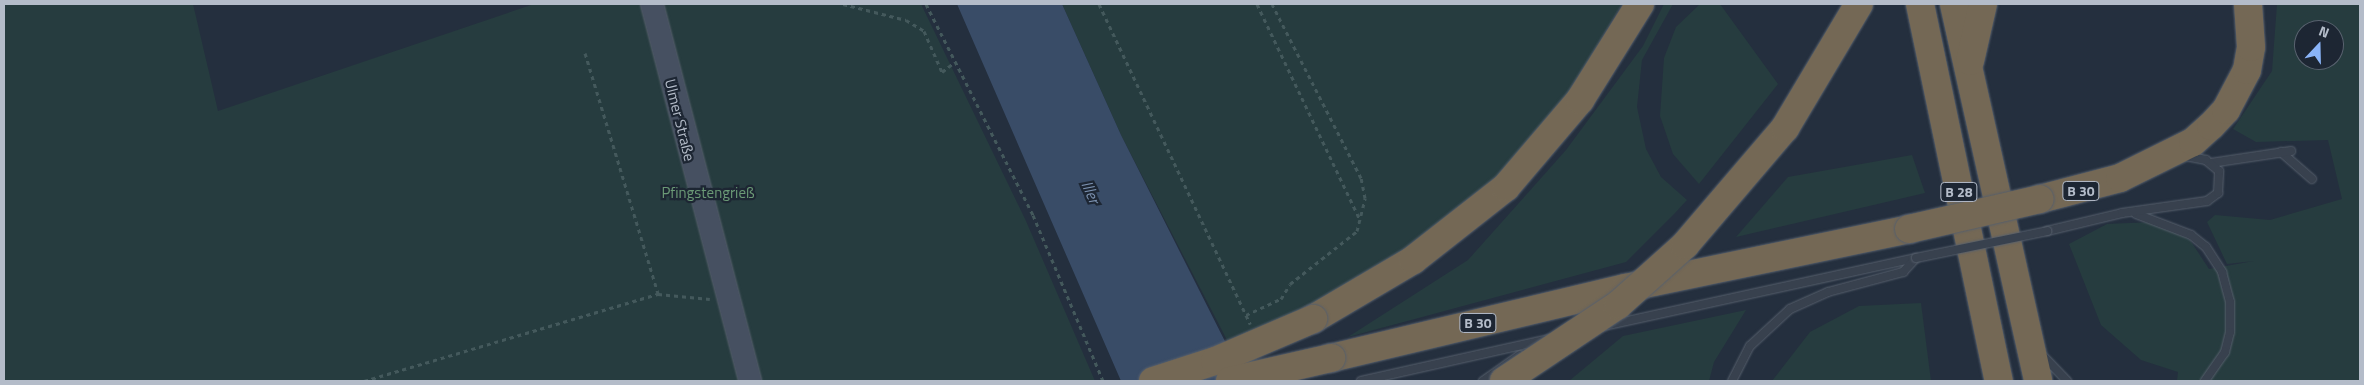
<!DOCTYPE html>
<meta charset="utf-8">
<style>
body{margin:0}
#map{position:relative;width:2364px;height:385px;overflow:hidden;background:#242f3e;font-family:"Titillium Web",sans-serif}
div>[style]{position:absolute}
.green>*{inset:0;background:#263c3f}
.water>*{inset:0;background:#394c67}
.path>*{height:3px;margin-top:-1.5px;transform-origin:0;background:repeating-linear-gradient(90deg,#44595c 0 4px,transparent 0 8px)}
.roads{filter:drop-shadow(0 0 1px #565f6c) drop-shadow(0 0 1px #565f6c)}
.lane>*{height:8px;margin:-4px;padding:0 4px;transform-origin:4px;border-radius:4px;background:#38414e}
.secondary>*{height:22px;margin:-11px;padding:0 11px;transform-origin:11px;border-radius:11px;background:#465061}
.highway>*{height:28px;margin:-14px;padding:0 14px;transform-origin:14px;border-radius:14px;background:#746855}
.bridges{filter:drop-shadow(0 0 1px #565f6c) drop-shadow(0 0 1px #565f6c)}
.lane-bridge>*{height:8px;margin:-4px;padding:0 4px;transform-origin:4px;border-radius:4px;background:#38414e}
.highway-bridge>*{height:28px;margin:-14px;padding:0 14px;transform-origin:14px;border-radius:14px;background:#746855}
span{translate:-50% -50%;white-space:nowrap;text-align:center;line-height:1.15;-webkit-text-stroke:4.5px #1d2633;paint-order:stroke}
.shield-label span{padding:1px 4px;background:#1d2633;border:1px solid;border-radius:4px;-webkit-text-stroke-width:0}
.shield-label{font-size:14px;color:#b4bcc9;font-weight:700}
.street-label{font-size:15px;color:#b4bcc9}
.park-label{font-size:15px;color:#6b9a76}
.water-label{font-size:16px;color:#7c92b1;font-style:italic}
.frame{position:absolute;inset:0;border:5px solid #b4bcc9;pointer-events:none}
.north{position:absolute;left:2294px;top:20px;width:50px;height:50px;box-sizing:border-box;background:#1d2633;border:1px solid #59626f;border-radius:50%;rotate:21deg;font-size:14px;font-weight:700;line-height:20px;text-align:center;color:#b4bcc9}
.north::after{content:'';display:block;margin:auto;width:18px;height:22px;background:#8ab4f8;clip-path:polygon(50% 0,100% 100%,50% 72%,0 100%)}
</style>
<div id="map">
<div class="green">
<div style="clip-path:polygon(4px 4px,193px 4px,218px 111px,534px 4px,921px 4px,1026px 221px,1095px 381px,4px 381px)"></div>
<div style="clip-path:polygon(1062px 4px,1622px 4px,1563px 103px,1485px 190px,1393px 261px,1323px 303px,1228px 342px,1121px 135px)"></div>
<div style="clip-path:polygon(1664px 4px,1673px 4px,1642px 60px,1637px 107px,1646px 149px,1661px 177px,1687px 200px,1675px 213px,1626px 262px,1348px 337px,1468px 260px,1566px 150px,1643px 46px)"></div>
<div style="clip-path:polygon(1700px 4px,1720px 4px,1778px 84px,1699px 184px,1673px 154px,1660px 116px,1664px 58px,1676px 27px)"></div>
<div style="clip-path:polygon(evenodd,2277px 4px,2360px 4px,2360px 381px,2177px 381px,2178px 372px,2141px 360px,2101px 325px,2069px 244px,2107px 224px,2154px 222px,2190px 240px,2209px 269px,2254px 261px,2227px 264px,2207px 222px,2215px 215px,2270px 220px,2342px 199px,2328px 140px,2256px 142px,2233px 129px,2272px 71px,2277px 4px,2304px 30px,2334px 30px,2334px 60px,2304px 60px,2304px 30px)"></div>
<div style="clip-path:polygon(1912px 155px,1925px 193px,1736px 237px,1788px 177px)"></div>
<div style="clip-path:polygon(1921px 303px,1931px 381px,1772px 381px,1810px 332px,1859px 306px)"></div>
<div style="clip-path:polygon(1746px 310px,1714px 362px,1709px 381px,1569px 381px,1623px 336px)"></div>
</div>
<div class="water">
<div style="clip-path:polygon(957px 4px,1062px 4px,1121px 135px,1245px 381px,1121px 381px)"></div>
</div>
<div class="path">
<div style="left:843px;top:4px;width:65px;rotate:14.3deg"></div>
<div style="left:906px;top:20px;width:21px;rotate:31deg"></div>
<div style="left:924px;top:31px;width:45px;rotate:66.3deg"></div>
<div style="left:942px;top:72px;width:16px;rotate:-38deg"></div>
<div style="left:926px;top:4px;width:237px;rotate:63.1deg"></div>
<div style="left:1033px;top:215px;width:180px;rotate:67.1deg"></div>
<div style="left:1099px;top:4px;width:354px;rotate:64.7deg"></div>
<div style="left:1257px;top:4px;width:239px;rotate:64.5deg"></div>
<div style="left:585px;top:53px;width:252px;rotate:73.1deg"></div>
<div style="left:1246px;top:315px;width:38px;rotate:-25deg"></div>
<div style="left:1281px;top:299px;width:17px;rotate:-59deg"></div>
<div style="left:1290px;top:284px;width:85px;rotate:-38.3deg"></div>
<div style="left:1357px;top:231px;width:34px;rotate:-76deg"></div>
<div style="left:1365px;top:198px;width:20px;rotate:-101deg"></div>
<div style="left:1361px;top:178px;width:195px;rotate:-117.1deg"></div>
<div style="left:364px;top:381px;width:307px;rotate:-16.5deg"></div>
<div style="left:658px;top:294px;width:52px;rotate:5.5deg"></div>
</div>
<div class="roads">
<div class="lane">
<div style="left:2281px;top:152px;width:41px;rotate:41.1deg"></div>
<div style="left:2211px;top:163px;width:81px;rotate:-8.5deg"></div>
<div style="left:2136px;top:214px;width:59px;rotate:20.9deg"></div>
<div style="left:2191px;top:235px;width:19px;rotate:39deg"></div>
<div style="left:2206px;top:247px;width:30px;rotate:57deg"></div>
<div style="left:2222px;top:272px;width:31px;rotate:75deg"></div>
<div style="left:2230px;top:302px;width:30px;rotate:90deg"></div>
<div style="left:2230px;top:332px;width:21px;rotate:104deg"></div>
<div style="left:2225px;top:352px;width:35px;rotate:125deg"></div>
<div style="left:2047px;top:231px;width:77px;rotate:-13.5deg"></div>
<div style="left:2122px;top:213px;width:86px;rotate:-8deg"></div>
<div style="left:2207px;top:201px;width:14px;rotate:-36deg"></div>
<div style="left:2218px;top:193px;width:22px;rotate:-87deg"></div>
<div style="left:2219px;top:171px;width:17px;rotate:-140deg"></div>
<div style="left:2206px;top:160px;width:21px;rotate:-169deg"></div>
<div style="left:1604px;top:326px;width:319px;rotate:-12.3deg"></div>
<div style="left:2043px;top:356px;width:35px;rotate:46deg"></div>
<div style="left:1361px;top:381px;width:193px;rotate:-12.6deg"></div>
<div style="left:1483px;top:381px;width:45px;rotate:-35.1deg"></div>
<div style="left:1732px;top:381px;width:39px;rotate:-63deg"></div>
<div style="left:1750px;top:346px;width:54px;rotate:-42.8deg"></div>
<div style="left:1790px;top:309px;width:42px;rotate:-24.1deg"></div>
<div style="left:1828px;top:292px;width:78px;rotate:-14.9deg"></div>
<div style="left:1903px;top:272px;width:19px;rotate:-47deg"></div>
</div>
<div class="secondary">
<div style="left:652px;top:4px;width:390px;rotate:75.4deg"></div>
</div>
<div class="highway">
<div style="left:1920px;top:4px;width:385px;rotate:78.2deg"></div>
<div style="left:1954px;top:4px;width:386px;rotate:77.4deg"></div>
<div style="left:1970px;top:61px;width:58px;rotate:-77.2deg"></div>
<div style="left:2040px;top:199px;width:83px;rotate:-14.7deg"></div>
<div style="left:2120px;top:178px;width:81px;rotate:-26.3deg"></div>
<div style="left:2193px;top:142px;width:24px;rotate:-42deg"></div>
<div style="left:2211px;top:126px;width:22px;rotate:-47deg"></div>
<div style="left:2226px;top:110px;width:45px;rotate:-62.3deg"></div>
<div style="left:2247px;top:70px;width:23px;rotate:-80deg"></div>
<div style="left:2251px;top:47px;width:43px;rotate:-94deg"></div>
<div style="left:1313px;top:319px;width:116px;rotate:-30.5deg"></div>
<div style="left:1413px;top:260px;width:118px;rotate:-38.1deg"></div>
<div style="left:1506px;top:187px;width:114px;rotate:-49.6deg"></div>
<div style="left:1580px;top:100px;width:113px;rotate:-58deg"></div>
<div style="left:1331px;top:358px;width:302px;rotate:-13.4deg"></div>
<div style="left:1625px;top:288px;width:290px;rotate:-11.7deg"></div>
</div>
</div>
<div class="bridges">
<div class="lane-bridge">
<div style="left:1916px;top:258px;width:134px;rotate:-11.6deg"></div>
</div>
<div class="highway-bridge">
<div style="left:1909px;top:229px;width:134px;rotate:-12.9deg"></div>
<div style="left:1153px;top:381px;width:65px;rotate:-17.9deg"></div>
<div style="left:1215px;top:361px;width:107px;rotate:-23.2deg"></div>
<div style="left:1230px;top:381px;width:104px;rotate:-12.8deg"></div>
<div style="left:1504px;top:381px;width:137px;rotate:-33.7deg"></div>
<div style="left:1618px;top:305px;width:90px;rotate:-41.8deg"></div>
<div style="left:1685px;top:245px;width:154px;rotate:-49.5deg"></div>
<div style="left:1785px;top:128px;width:144px;rotate:-59.2deg"></div>
</div>
</div>
<div class="shield-label">
<span style="left:2081px;top:191px">B 30</span>
<span style="left:1959px;top:192px">B 28</span>
<span style="left:1478px;top:323px">B 30</span>
</div>
<div class="street-label">
<span style="left:680px;top:120px;rotate:76deg">Ulmer Straße</span>
</div>
<div class="park-label">
<span style="left:708px;top:193px">Pfingstengrieß</span>
</div>
<div class="water-label">
<span style="left:1091px;top:192px;rotate:66deg">Iller</span>
</div>
<div class="frame"></div>
<div class="north">N</div>
</div>
